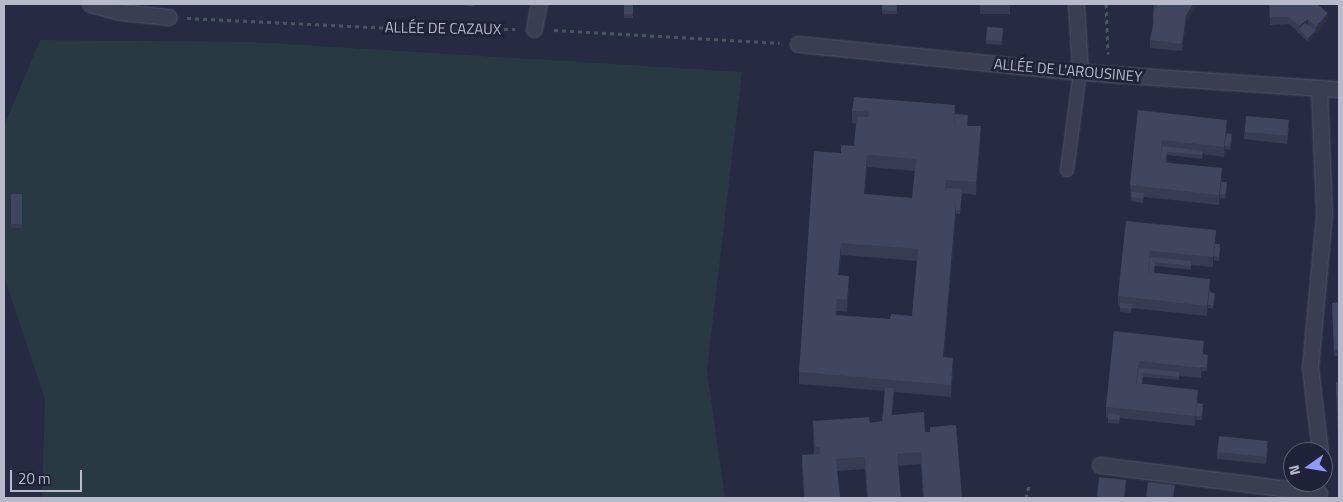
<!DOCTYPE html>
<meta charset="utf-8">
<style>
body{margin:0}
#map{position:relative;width:1343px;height:502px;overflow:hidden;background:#262a43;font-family:"Titillium Web",sans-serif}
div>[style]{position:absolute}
.green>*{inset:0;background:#283944}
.path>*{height:3px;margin-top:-1.5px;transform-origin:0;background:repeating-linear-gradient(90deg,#475660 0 4px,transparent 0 8px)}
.roads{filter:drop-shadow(0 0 1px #53556a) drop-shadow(0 0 1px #53556a)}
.lane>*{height:12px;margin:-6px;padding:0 6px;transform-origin:6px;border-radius:6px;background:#3b3e53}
.street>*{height:15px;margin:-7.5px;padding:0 7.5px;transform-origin:7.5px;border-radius:7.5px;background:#3b3e53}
.wall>*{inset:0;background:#373b53;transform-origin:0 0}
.shaded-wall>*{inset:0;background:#2d3043}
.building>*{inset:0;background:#404560;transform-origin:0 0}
span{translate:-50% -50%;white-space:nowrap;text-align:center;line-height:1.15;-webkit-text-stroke:5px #1f2238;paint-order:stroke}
.street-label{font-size:15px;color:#b8bacc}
.frame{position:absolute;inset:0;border:5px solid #b8bacc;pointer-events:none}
.north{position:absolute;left:1283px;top:442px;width:50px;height:50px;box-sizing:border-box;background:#1f2238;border:1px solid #5c5f73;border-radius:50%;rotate:257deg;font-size:14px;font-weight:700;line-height:20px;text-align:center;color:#b8bacc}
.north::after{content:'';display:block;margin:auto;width:18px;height:22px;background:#8f99fa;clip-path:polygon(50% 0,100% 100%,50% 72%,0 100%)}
.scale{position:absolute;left:10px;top:470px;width:72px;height:22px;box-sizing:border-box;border:2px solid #b8bacc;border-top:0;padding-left:6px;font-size:15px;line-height:18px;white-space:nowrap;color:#b8bacc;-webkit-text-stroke:4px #1f2238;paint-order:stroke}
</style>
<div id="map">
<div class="green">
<div style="clip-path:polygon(40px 40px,254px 42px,742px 72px,707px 370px,725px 498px,42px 498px,45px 399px,4px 276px,4px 126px)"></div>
</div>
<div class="path">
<div style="left:1106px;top:4px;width:50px;rotate:87.7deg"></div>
<div style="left:187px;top:18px;width:245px;rotate:2.8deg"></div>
<div style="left:432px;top:30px;width:83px;rotate:-0.7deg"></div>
<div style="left:554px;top:30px;width:226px;rotate:3.3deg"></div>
<div style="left:1026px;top:498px;width:13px;rotate:-77deg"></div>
</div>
<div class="roads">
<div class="lane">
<div style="left:1067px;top:170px;width:99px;rotate:-82.4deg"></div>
</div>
<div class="street">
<div style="left:90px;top:4px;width:31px;rotate:15deg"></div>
<div style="left:120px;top:12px;width:49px;rotate:5.8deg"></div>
<div style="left:1076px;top:4px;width:68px;rotate:86.6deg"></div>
<div style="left:534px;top:29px;width:25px;rotate:-79deg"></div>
<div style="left:798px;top:44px;width:283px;rotate:5.7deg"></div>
<div style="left:1080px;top:72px;width:260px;rotate:3.8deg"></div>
<div style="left:1319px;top:89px;width:125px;rotate:87.7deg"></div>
<div style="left:1324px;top:214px;width:154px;rotate:95.2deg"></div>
<div style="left:1310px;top:367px;width:86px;rotate:83.3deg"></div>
<div style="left:1100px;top:465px;width:221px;rotate:7.3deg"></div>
</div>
</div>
<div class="wall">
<div style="clip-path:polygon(456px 4px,475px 4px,474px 7px)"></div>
<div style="left:624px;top:4px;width:9px;height:14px"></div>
<div style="left:882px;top:4px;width:15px;height:10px"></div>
<div style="left:980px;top:4px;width:30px;height:10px"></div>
<div style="clip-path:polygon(1154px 4px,1198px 4px,1186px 22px,1182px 51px,1150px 48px,1150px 40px,1154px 23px,1153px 23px,1153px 19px)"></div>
<div style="clip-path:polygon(1269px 4px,1328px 20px,1308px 42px,1289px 24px,1270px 25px)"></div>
<div style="left:987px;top:27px;width:16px;height:17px;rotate:4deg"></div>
<div style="clip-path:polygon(1138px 110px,1227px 130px,1227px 133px,1232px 138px,1230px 150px,1225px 149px,1224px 157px,1203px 154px,1202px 159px,1167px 155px,1166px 162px,1222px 178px,1222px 182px,1227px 186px,1225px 199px,1220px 198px,1219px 205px,1144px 197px,1143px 203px,1131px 201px,1130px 185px)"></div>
<div style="clip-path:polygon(evenodd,852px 111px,955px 114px,981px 138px,976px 195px,962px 193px,960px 214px,956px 214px,944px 357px,953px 370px,951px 397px,894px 392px,892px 415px,925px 432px,962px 498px,923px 498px,921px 464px,898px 466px,901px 498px,867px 498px,865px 469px,837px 471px,840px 498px,804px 498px,802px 468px,802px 455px,814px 454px,813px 421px,870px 423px,882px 421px,885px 391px,799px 384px,799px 372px,841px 153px,854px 146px,856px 124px,852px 123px,852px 111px,867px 167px,915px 171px,912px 198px,865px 194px,867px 167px,852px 111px,841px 255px,917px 261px,912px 316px,890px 319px,836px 315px,837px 311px,847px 312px,849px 288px,839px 275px,841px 255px)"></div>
<div style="clip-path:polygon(1289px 127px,1287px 144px,1244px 139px,1244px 132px)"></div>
<div style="left:11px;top:194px;width:11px;height:34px"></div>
<div style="clip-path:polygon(1126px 221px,1216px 241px,1215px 244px,1220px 248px,1219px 261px,1213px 260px,1213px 267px,1191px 265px,1191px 270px,1155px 266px,1154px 273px,1210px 289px,1210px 292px,1215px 297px,1213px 309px,1208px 308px,1207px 316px,1131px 308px,1131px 313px,1120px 312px,1120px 306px,1118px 306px,1118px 296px)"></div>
<div style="clip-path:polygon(1339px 291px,1339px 356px,1334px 356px,1332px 303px,1339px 302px)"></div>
<div style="clip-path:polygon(1114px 331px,1204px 351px,1203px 355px,1208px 355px,1207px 371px,1202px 371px,1202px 370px,1201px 378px,1179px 376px,1179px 380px,1143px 377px,1142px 384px,1198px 400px,1198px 403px,1203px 407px,1202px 420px,1196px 420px,1196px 418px,1195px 426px,1120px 418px,1119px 424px,1108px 423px,1108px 417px,1106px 417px,1106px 407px)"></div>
<div style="clip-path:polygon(1339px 382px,1339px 435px,1338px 435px,1336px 389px)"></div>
<div style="clip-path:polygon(1268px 448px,1266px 464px,1217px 459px,1217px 452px)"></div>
</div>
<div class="shaded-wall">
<div style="clip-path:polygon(1193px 4px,1198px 4px,1186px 22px,1182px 51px,1182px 44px,1186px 15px)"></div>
<div style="clip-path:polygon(1328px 13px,1328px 20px,1308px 42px,1308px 38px,1316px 30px,1316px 27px)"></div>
<div style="clip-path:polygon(1308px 19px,1308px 27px,1299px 29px,1299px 26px)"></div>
<div style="clip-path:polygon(1227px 120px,1227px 130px,1224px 157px,1224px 147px)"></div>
<div style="clip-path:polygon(981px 126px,981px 138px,976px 195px,976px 182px)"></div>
<div style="clip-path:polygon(867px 155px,867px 167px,864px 206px,864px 194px)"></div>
<div style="clip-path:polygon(1222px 168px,1222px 178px,1219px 205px,1219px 195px)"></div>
<div style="clip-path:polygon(956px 202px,956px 214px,943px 370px,943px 357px)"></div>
<div style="clip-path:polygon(1216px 230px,1216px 241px,1213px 267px,1213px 257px)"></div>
<div style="clip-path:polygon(841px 243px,841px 255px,838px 288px,838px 275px)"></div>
<div style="clip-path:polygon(849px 276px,849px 288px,847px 312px,847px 300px)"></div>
<div style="clip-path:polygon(1210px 279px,1210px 289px,1207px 316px,1207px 306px)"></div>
<div style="clip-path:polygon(1204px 341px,1204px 351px,1201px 378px,1201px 368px)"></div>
<div style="clip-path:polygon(953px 358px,953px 370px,951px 397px,951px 385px)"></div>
<div style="clip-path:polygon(1198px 390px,1198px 400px,1195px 426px,1195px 416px)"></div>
<div style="clip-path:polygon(1126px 480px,1126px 490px,1125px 498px,1124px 498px)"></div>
</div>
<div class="building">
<div style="left:624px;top:4px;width:9px;height:10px"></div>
<div style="clip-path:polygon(882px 4px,897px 4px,896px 11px,882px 10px)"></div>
<div style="clip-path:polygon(980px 4px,1009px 4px,1009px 5px)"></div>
<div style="clip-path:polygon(1155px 4px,1193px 4px,1186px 15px,1182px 44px,1150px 40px,1157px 5px)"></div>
<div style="clip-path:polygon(1270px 4px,1317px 4px,1328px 13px,1316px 27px,1308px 19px,1299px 26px,1289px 17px,1270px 17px)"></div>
<div style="clip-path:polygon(1154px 7px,1157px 9px,1155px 19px,1153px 19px)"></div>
<div style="clip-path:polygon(1305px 23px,1316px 30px,1308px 38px,1299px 29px)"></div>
<div style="left:987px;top:27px;width:16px;height:13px;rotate:4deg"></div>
<div style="clip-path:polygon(evenodd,854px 97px,955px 105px,954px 126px,981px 126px,976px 182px,946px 180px,945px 191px,952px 191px,952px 201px,956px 202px,943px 357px,953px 358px,951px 385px,799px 372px,814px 151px,841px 153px,841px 145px,854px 146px,857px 116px,868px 117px,869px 112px,852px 111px,854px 97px,867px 155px,916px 159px,912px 198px,864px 194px,867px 155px,854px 97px,841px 243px,918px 249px,912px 316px,891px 314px,890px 319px,835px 315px,837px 299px,847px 300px,849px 276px,838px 275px,841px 243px)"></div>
<div style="clip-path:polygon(1138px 110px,1227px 120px,1224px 147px,1162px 140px,1160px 162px,1222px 168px,1219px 195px,1130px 185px)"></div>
<div style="left:955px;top:114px;width:13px;height:12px;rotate:4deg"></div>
<div style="left:1246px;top:116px;width:43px;height:16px;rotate:5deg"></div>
<div style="left:1227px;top:133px;width:5px;height:13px;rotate:11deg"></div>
<div style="clip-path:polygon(1162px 146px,1203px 151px,1202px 155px,1167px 152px,1165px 162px,1160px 162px)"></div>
<div style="clip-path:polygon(1221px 182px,1227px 182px,1225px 195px,1220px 194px)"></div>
<div style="clip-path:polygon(946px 188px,962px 189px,960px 210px,956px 210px,956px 202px,952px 201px,952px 191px,946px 191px)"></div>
<div style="clip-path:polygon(1132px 192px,1144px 193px,1143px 199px,1131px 197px)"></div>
<div style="left:11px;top:194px;width:11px;height:30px"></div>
<div style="clip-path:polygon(1126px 221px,1216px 230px,1213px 257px,1150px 251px,1148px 272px,1210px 279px,1207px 306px,1118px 296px)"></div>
<div style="clip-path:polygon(1215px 244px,1220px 244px,1219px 257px,1213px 256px)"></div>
<div style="clip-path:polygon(1150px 257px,1191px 261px,1191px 266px,1155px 262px,1153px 273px,1149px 272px)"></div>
<div style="clip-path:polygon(1339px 291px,1339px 349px,1334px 349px,1332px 303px,1339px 302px)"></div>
<div style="clip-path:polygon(1209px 292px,1215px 293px,1213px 306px,1208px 305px)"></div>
<div style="left:1120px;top:303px;width:12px;height:5px;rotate:5deg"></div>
<div style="clip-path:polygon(1114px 331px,1204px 341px,1201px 368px,1139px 361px,1136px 383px,1198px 390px,1195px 416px,1106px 407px)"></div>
<div style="left:1203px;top:354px;width:5px;height:13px;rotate:11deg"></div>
<div style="clip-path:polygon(1139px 368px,1179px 372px,1179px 377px,1143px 373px,1142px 384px,1137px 383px)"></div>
<div style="clip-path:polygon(1336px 382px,1339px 382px,1339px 428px,1338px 428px)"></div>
<div style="clip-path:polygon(885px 388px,894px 388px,891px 415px,883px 416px)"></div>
<div style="left:1197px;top:403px;width:6px;height:13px;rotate:9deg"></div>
<div style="clip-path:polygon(924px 412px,925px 432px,930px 432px,930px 427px,956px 425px,962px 498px,924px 498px,921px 452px,897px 454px,901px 498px,868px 498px,865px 457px,836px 459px,840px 498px,805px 498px,802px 455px,820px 454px,820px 447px,815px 448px,813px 421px,869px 417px,870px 423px,883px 421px,882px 416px)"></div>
<div style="clip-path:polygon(1108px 413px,1120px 415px,1119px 420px,1108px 419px)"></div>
<div style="left:1219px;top:436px;width:49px;height:16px;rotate:6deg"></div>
<div style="clip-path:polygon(1099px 477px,1126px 480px,1124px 498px,1097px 498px)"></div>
<div style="clip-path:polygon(1148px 482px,1175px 485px,1173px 498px,1146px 498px)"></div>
</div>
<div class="street-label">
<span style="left:443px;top:28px;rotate:1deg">ALLÉE DE CAZAUX</span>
<span style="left:1068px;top:70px;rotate:5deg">ALLÉE DE L'AROUSINEY</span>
</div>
<div class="frame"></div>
<div class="north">N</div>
<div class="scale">20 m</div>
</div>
